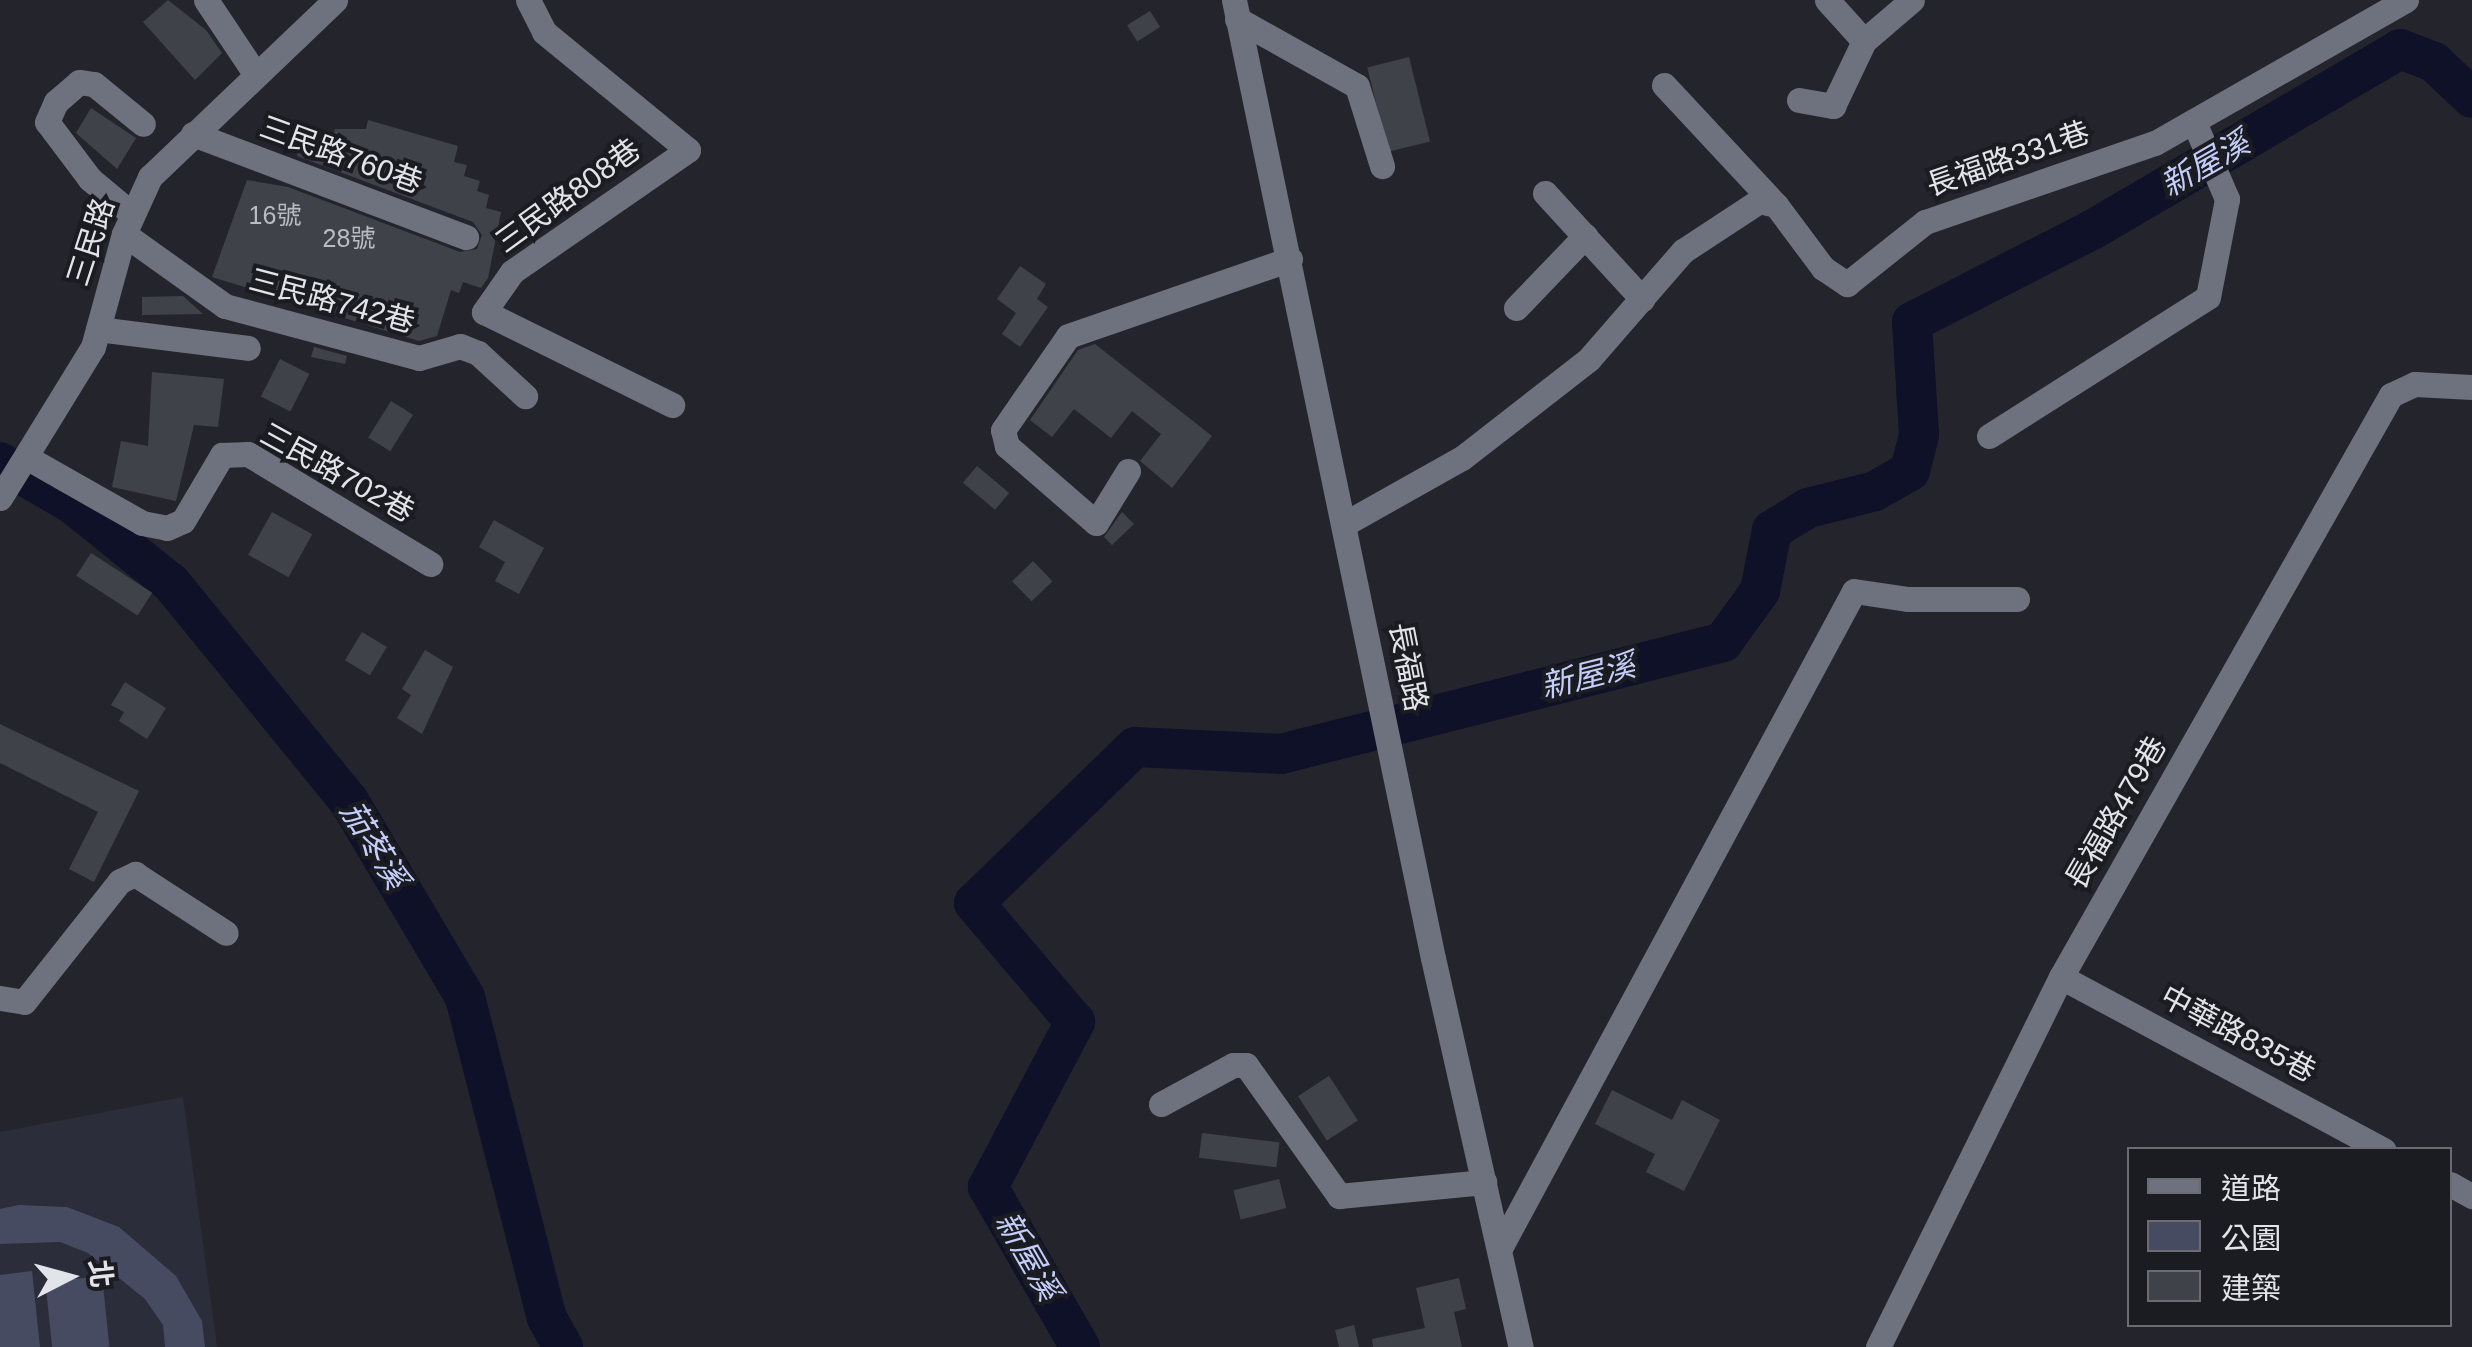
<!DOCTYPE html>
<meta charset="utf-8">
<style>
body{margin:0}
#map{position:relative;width:2472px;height:1347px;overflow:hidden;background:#24252c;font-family:Arial,"Noto Sans TC",sans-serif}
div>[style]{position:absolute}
.built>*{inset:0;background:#2b2d3a}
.green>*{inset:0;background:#474b61;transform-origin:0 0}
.river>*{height:40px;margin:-20px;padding:0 20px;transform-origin:20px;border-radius:20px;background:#0e1128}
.building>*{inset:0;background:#40424a;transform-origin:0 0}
.minor>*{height:25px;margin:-12.5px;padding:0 12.5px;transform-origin:12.5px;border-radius:12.5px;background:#6e717e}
span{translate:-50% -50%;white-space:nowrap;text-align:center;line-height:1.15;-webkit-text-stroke:8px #1a1c22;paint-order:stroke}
.number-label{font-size:25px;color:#babcc1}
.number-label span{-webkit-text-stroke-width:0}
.street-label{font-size:30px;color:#e3e4e9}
.water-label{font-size:32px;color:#c5cefa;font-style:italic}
.legend{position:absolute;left:2127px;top:1147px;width:325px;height:180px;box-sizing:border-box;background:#1a1c22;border:2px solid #6a6c72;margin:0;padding:12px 18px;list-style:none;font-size:30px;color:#e3e4e9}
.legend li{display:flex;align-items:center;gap:20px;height:50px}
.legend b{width:50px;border:2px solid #6a6c72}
.north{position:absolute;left:20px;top:1227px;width:100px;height:100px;-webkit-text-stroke:8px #1a1c22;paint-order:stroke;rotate:84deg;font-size:28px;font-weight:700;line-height:40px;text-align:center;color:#e3e4e9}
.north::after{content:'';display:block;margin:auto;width:35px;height:45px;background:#e3e4e9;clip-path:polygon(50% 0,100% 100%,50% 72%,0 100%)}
</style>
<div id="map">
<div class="built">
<div style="clip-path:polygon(183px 1097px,217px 1347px,0 1347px,0 1132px)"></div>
</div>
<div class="green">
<div style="clip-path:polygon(19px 1205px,67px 1207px,119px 1227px,176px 1276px,202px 1321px,205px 1347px,165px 1347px,163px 1325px,145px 1299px,88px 1253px,60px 1242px,0 1244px,0 1209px)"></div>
<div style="clip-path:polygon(32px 1271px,40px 1347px,0 1347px,0 1275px)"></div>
<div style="left:102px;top:1276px;width:71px;height:57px;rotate:84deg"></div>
</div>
<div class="river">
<div style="left:0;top:462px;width:82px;rotate:30deg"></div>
<div style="left:71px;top:503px;width:128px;rotate:38.7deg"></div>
<div style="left:171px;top:583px;width:281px;rotate:50.8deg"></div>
<div style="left:349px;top:801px;width:228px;rotate:59.4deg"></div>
<div style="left:465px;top:997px;width:331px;rotate:75.7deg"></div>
<div style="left:547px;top:1318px;width:33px;rotate:61deg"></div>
<div style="left:1080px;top:1347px;width:185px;rotate:-119.9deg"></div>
<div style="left:988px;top:1187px;width:187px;rotate:-62.2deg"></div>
<div style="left:1075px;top:1022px;width:156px;rotate:-130.3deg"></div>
<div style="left:974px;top:903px;width:224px;rotate:-44.1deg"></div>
<div style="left:1135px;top:747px;width:146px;rotate:2.7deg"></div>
<div style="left:1281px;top:754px;width:456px;rotate:-14.2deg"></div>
<div style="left:1723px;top:642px;width:63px;rotate:-54deg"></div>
<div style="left:1760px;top:591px;width:62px;rotate:-78.9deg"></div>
<div style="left:1772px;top:530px;width:42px;rotate:-31.4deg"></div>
<div style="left:1808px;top:508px;width:69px;rotate:-14.2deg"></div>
<div style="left:1875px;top:491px;width:40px;rotate:-29.7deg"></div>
<div style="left:1910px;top:471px;width:38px;rotate:-76deg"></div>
<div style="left:1919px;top:434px;width:112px;rotate:-93.6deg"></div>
<div style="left:1912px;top:322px;width:202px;rotate:-27.1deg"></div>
<div style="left:2092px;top:230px;width:357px;rotate:-30.4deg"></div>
<div style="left:2400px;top:49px;width:36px;rotate:21deg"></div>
<div style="left:2434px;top:62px;width:52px;rotate:43.5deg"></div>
</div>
<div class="building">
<div style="clip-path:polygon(168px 0,206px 30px,222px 53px,195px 80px,143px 22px)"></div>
<div style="left:1150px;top:11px;width:19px;height:27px;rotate:58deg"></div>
<div style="left:1409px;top:57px;width:87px;height:43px;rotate:76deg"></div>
<div style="clip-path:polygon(91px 108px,136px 138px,117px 169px,76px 133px)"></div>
<div style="clip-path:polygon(368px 120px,458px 146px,454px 162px,467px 165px,464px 176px,480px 181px,477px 191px,489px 195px,486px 208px,501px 212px,488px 278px,481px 288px,463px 282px,459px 293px,451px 290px,437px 336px,419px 341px,212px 277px,247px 180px,288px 187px,460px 252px,477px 249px,482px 235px,473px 222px,297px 156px,303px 133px,331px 141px,335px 129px,366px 129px)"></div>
<div style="clip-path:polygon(1020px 266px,1046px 284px,1037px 299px,1048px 307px,1020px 347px,1002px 334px,1016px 313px,997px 299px)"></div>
<div style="clip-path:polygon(183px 296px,203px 314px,142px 315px,142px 297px)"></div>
<div style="clip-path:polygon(1095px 344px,1212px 436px,1172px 488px,1140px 461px,1161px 434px,1132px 411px,1111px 438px,1074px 409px,1052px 437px,1030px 420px,1078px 350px)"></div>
<div style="clip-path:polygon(314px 347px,347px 356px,345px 364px,311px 357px)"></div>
<div style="left:280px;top:359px;width:33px;height:42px;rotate:27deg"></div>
<div style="clip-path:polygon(152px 372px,224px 379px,218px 427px,194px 425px,176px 501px,112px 487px,121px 441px,148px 446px)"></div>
<div style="left:391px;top:401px;width:26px;height:43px;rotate:32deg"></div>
<div style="left:977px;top:466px;width:42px;height:22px;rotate:40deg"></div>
<div style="left:272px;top:512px;width:46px;height:49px;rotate:29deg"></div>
<div style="clip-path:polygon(1122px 512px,1134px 524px,1112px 545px,1104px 537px)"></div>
<div style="clip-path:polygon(494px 520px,544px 548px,519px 594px,495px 581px,505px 562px,479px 547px)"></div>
<div style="left:91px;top:553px;width:73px;height:27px;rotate:33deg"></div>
<div style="left:1033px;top:561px;width:28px;height:29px;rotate:46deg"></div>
<div style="left:362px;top:632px;width:29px;height:33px;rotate:31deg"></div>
<div style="clip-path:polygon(425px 650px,453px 667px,422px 734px,397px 718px,411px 695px,402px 689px)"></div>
<div style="clip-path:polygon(125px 682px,166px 708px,147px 739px,119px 721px,124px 712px,111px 705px)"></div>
<div style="clip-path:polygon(0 724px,139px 791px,94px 882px,69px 869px,98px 812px,0 763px)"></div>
<div style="left:1329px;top:1076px;width:53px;height:37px;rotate:57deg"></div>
<div style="clip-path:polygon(1612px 1090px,1672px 1120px,1682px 1100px,1720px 1120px,1684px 1191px,1646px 1172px,1655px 1154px,1595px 1124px)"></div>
<div style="left:1202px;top:1133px;width:78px;height:25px;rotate:7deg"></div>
<div style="left:1279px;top:1179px;width:30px;height:47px;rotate:76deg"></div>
<div style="clip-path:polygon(1459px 1278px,1466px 1309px,1454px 1312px,1462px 1347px,1373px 1347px,1372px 1339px,1425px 1328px,1416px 1288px)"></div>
<div style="clip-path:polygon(1354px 1325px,1359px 1347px,1339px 1347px,1335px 1330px)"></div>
</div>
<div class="minor">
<div style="left:206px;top:0;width:87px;rotate:56.3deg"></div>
<div style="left:528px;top:0;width:36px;rotate:63deg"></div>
<div style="left:544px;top:32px;width:186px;rotate:39.3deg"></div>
<div style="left:688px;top:150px;width:214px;rotate:145.3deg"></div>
<div style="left:512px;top:272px;width:49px;rotate:125deg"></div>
<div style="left:484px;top:312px;width:210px;rotate:26.3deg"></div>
<div style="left:1234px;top:0;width:978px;rotate:78.27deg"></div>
<div style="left:1433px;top:958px;width:399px;rotate:77.3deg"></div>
<div style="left:1827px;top:0;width:55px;rotate:47.9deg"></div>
<div style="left:1864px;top:41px;width:63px;rotate:-40.5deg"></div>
<div style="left:1237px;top:19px;width:137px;rotate:29.2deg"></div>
<div style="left:1357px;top:86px;width:84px;rotate:72.6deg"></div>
<div style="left:1664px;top:85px;width:164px;rotate:47deg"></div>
<div style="left:1799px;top:100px;width:35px;rotate:10deg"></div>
<div style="left:1833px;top:106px;width:72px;rotate:-64.5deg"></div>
<div style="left:193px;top:134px;width:292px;rotate:20.7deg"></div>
<div style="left:1545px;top:193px;width:144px;rotate:47.5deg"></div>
<div style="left:132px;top:214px;width:55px;rotate:-140.2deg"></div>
<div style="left:90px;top:179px;width:71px;rotate:-127deg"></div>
<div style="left:47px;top:122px;width:22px;rotate:-66deg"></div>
<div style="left:56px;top:102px;width:30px;rotate:-41deg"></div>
<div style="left:79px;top:82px;width:15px;rotate:8deg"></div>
<div style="left:94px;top:84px;width:63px;rotate:39.2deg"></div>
<div style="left:124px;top:234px;width:124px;rotate:35.5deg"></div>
<div style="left:225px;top:306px;width:201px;rotate:15deg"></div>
<div style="left:419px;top:358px;width:43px;rotate:-16.3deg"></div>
<div style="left:460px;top:346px;width:19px;rotate:21deg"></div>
<div style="left:478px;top:353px;width:64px;rotate:42.5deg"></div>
<div style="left:1516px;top:308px;width:100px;rotate:-46.2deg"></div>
<div style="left:98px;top:329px;width:151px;rotate:7.2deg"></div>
<div style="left:1989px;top:436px;width:259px;rotate:-32.4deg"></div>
<div style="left:2208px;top:297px;width:100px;rotate:-79deg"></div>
<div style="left:2227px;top:199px;width:84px;rotate:-113.2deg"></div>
<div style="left:26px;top:457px;width:133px;rotate:29.6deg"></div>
<div style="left:142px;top:523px;width:25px;rotate:11deg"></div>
<div style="left:167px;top:528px;width:17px;rotate:-24deg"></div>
<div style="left:183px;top:521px;width:77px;rotate:-59.4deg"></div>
<div style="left:222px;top:455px;width:26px;rotate:-2deg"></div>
<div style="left:248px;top:454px;width:213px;rotate:31.1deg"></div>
<div style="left:1128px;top:471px;width:61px;rotate:121.6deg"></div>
<div style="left:1096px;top:523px;width:118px;rotate:-139.1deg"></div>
<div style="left:1007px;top:446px;width:16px;rotate:-104deg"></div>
<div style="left:1003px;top:430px;width:114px;rotate:-55.3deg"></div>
<div style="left:1068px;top:336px;width:235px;rotate:-19.1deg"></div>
<div style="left:0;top:498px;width:177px;rotate:-58.4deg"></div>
<div style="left:93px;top:347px;width:117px;rotate:-74.7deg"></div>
<div style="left:124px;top:234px;width:63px;rotate:-65.5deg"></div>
<div style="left:150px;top:177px;width:256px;rotate:-43.7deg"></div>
<div style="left:1346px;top:523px;width:133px;rotate:-29.3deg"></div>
<div style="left:1462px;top:458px;width:161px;rotate:-37.9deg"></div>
<div style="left:1589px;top:359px;width:143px;rotate:-49deg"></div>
<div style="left:1683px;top:251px;width:91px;rotate:-33.3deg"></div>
<div style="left:1759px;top:201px;width:17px;rotate:13deg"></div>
<div style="left:1776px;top:205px;width:79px;rotate:53.3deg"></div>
<div style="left:1823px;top:268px;width:29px;rotate:34deg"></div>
<div style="left:1847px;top:284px;width:100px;rotate:-38.5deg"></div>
<div style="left:1925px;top:222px;width:243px;rotate:-19deg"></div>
<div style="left:2155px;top:143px;width:289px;rotate:-29.7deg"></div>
<div style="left:2061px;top:977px;width:366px;rotate:28.2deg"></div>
<div style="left:0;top:998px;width:24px;rotate:9deg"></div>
<div style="left:24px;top:1002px;width:154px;rotate:-51.6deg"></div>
<div style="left:120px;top:881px;width:17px;rotate:-25deg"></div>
<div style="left:135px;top:874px;width:108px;rotate:33deg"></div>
<div style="left:1161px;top:1104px;width:82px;rotate:-28.4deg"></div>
<div style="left:1233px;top:1065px;width:13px"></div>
<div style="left:1246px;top:1065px;width:161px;rotate:54.6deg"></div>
<div style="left:1339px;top:1196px;width:146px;rotate:-5.5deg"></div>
<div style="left:2450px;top:1184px;width:25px;rotate:29deg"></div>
<div style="left:1500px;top:1248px;width:746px;rotate:-61.68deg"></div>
<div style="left:1854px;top:591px;width:55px;rotate:8.4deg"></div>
<div style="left:1908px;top:599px;width:109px"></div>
<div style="left:1878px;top:1347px;width:413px;rotate:-63.7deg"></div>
<div style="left:2061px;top:977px;width:669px;rotate:-60.45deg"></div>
<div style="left:2391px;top:395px;width:26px;rotate:-25deg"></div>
<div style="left:2415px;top:384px;width:57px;rotate:3deg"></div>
</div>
<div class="number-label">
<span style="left:275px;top:215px">16號</span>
<span style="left:349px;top:238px">28號</span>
</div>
<div class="street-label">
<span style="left:341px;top:155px;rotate:20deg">三民路760巷</span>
<span style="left:2008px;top:159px;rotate:-19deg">長福路331巷</span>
<span style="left:568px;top:196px;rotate:-36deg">三民路808巷</span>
<span style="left:91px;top:242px;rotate:-72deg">三民路</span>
<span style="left:332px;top:301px;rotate:15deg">三民路742巷</span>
<span style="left:337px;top:473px;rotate:29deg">三民路702巷</span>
<span style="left:1408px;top:667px;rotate:79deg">長福路</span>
<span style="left:2116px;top:813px;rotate:-60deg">長福路479巷</span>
<span style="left:2238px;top:1034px;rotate:28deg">中華路835巷</span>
</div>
<div class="water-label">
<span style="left:2205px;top:164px;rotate:-30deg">新屋溪</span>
<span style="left:1588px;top:676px;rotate:-14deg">新屋溪</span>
<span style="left:374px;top:845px;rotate:58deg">茄苳溪</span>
<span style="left:1028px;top:1256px;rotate:60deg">新屋溪</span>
</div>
<ul class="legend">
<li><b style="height:12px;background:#6e717e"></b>道路</li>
<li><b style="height:28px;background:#474b61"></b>公園</li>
<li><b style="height:28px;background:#40424a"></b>建築</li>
</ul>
<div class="north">北</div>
</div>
